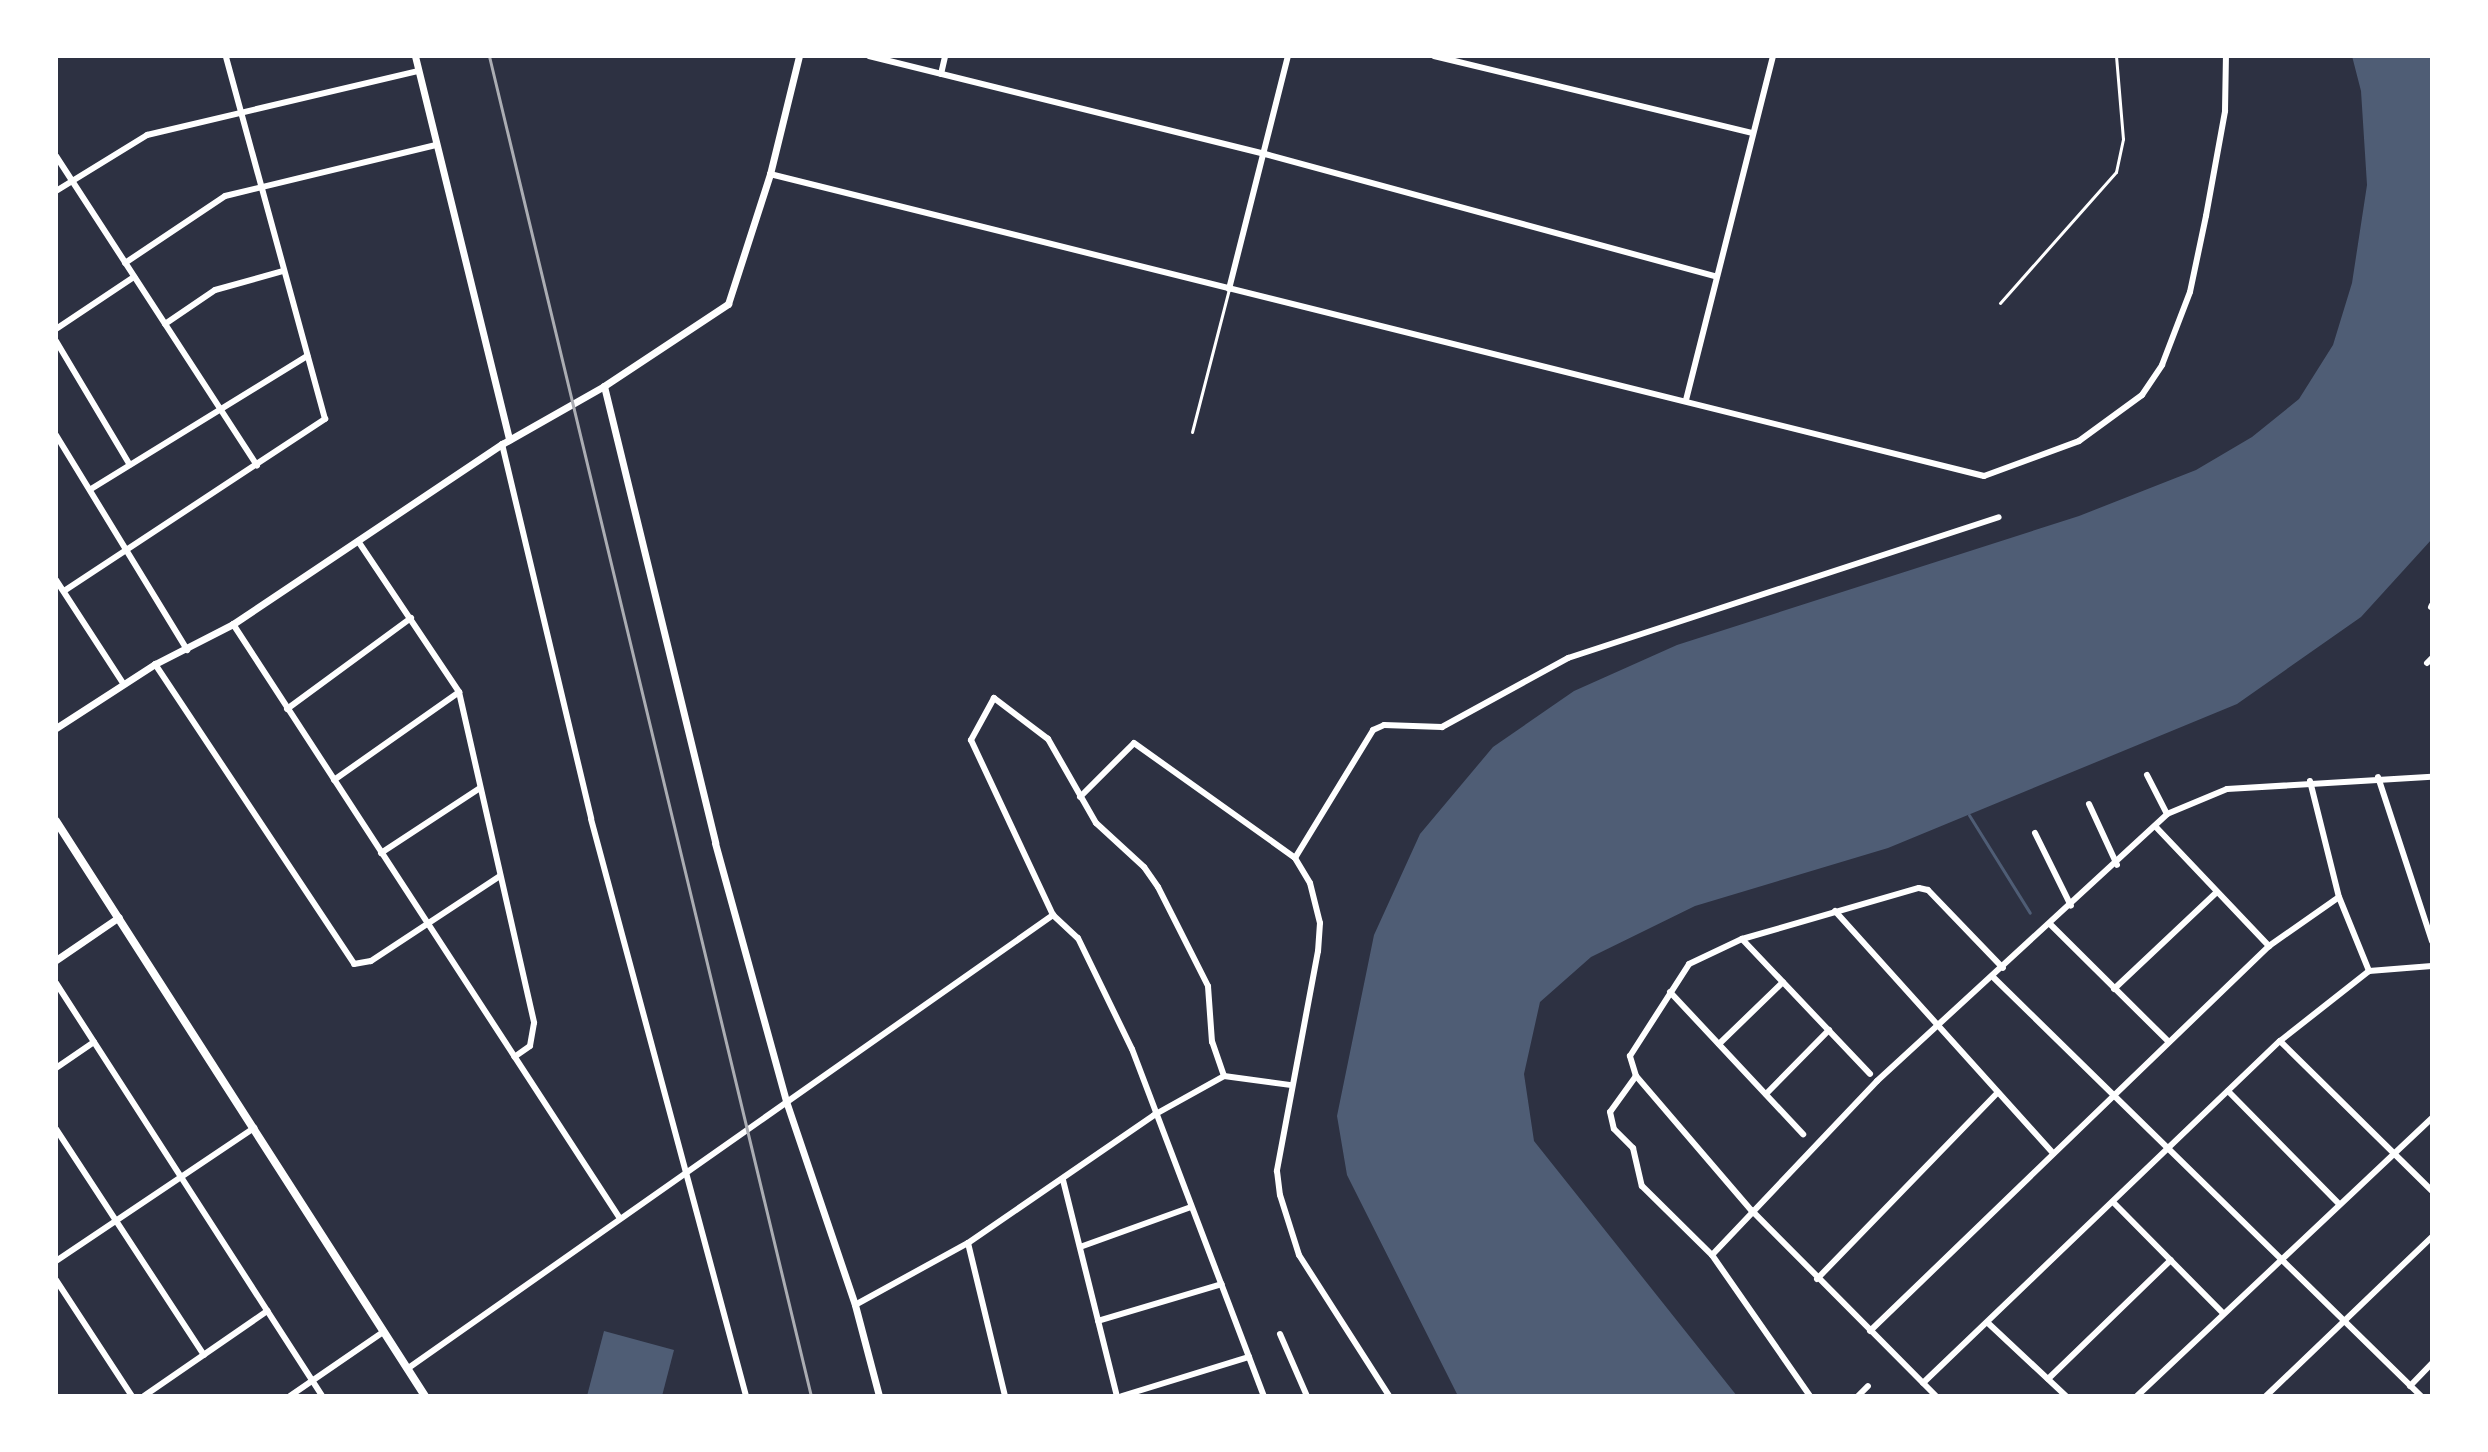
<!DOCTYPE html>
<style>
body{margin:0}
#map{position:relative;width:2488px;height:1452px;overflow:hidden;background:#2d3142;font-family:Arial,sans-serif}
div>[style]{position:absolute}
.water>*{inset:0;background:#4f5d75}
.stream>*{height:3px;margin:-1.5px;padding:0 1.5px;transform-origin:1.5px;border-radius:1.5px;background:#4f5d75}
.service>*{height:3px;margin:-1.5px;padding:0 1.5px;transform-origin:1.5px;border-radius:1.5px;background:#fff}
.minor>*{height:6px;margin:-3px;padding:0 3px;transform-origin:3px;border-radius:3px;background:#fff}
.tertiary>*{height:7px;margin:-3.5px;padding:0 3.5px;transform-origin:3.5px;border-radius:3.5px;background:#fff}
.secondary>*{height:8px;margin:-4px;padding:0 4px;transform-origin:4px;border-radius:4px;background:#fff}
.rail>*{height:3px;margin:-1.5px;padding:0 1.5px;transform-origin:1.5px;border-radius:1.5px;background:#abadb3}
span{translate:-50% -50%;white-space:nowrap;text-align:center;line-height:1.15;-webkit-text-stroke:8px #fff;paint-order:stroke}
.frame{position:absolute;inset:0;border:58px solid #fff;pointer-events:none}
</style>
<div id="map">
<div class="water">
<div style="clip-path:polygon(2352px 56px,2432px 56px,2432px 539px,2361px 617px,2237px 704px,1888px 848px,1695px 906px,1591px 957px,1540px 1002px,1524px 1074px,1534px 1141px,1737px 1396px,1458px 1396px,1347px 1175px,1337px 1116px,1374px 935px,1420px 834px,1493px 747px,1574px 691px,1677px 645px,2079px 516px,2196px 470px,2252px 437px,2299px 399px,2333px 345px,2352px 283px,2367px 185px,2361px 91px)"></div>
<div style="clip-path:polygon(604px 1331px,674px 1350px,662px 1396px,587px 1396px)"></div>
</div>
<div class="stream">
<div style="left:1969px;top:815px;width:115px;rotate:58.1deg"></div>
</div>
<div class="service">
<div style="left:2000px;top:303px;width:175px;rotate:-48.5deg"></div>
<div style="left:2116px;top:172px;width:34px;rotate:-78deg"></div>
<div style="left:2123px;top:139px;width:83px;rotate:-94.8deg"></div>
<div style="left:1192px;top:432px;width:148px;rotate:-75.5deg"></div>
</div>
<div class="minor">
<div style="left:869px;top:56px;width:408px;rotate:13.9deg"></div>
<div style="left:1265px;top:154px;width:468px;rotate:15.2deg"></div>
<div style="left:1434px;top:56px;width:328px;rotate:13.6deg"></div>
<div style="left:941px;top:74px;width:18px;rotate:-77deg"></div>
<div style="left:56px;top:156px;width:369px;rotate:57deg"></div>
<div style="left:770px;top:174px;width:1251px;rotate:13.97deg"></div>
<div style="left:1984px;top:476px;width:101px;rotate:-20.2deg"></div>
<div style="left:2079px;top:441px;width:78px;rotate:-36.1deg"></div>
<div style="left:2142px;top:395px;width:36px;rotate:-56deg"></div>
<div style="left:2162px;top:365px;width:78px;rotate:-69deg"></div>
<div style="left:2190px;top:292px;width:78px;rotate:-78.1deg"></div>
<div style="left:2206px;top:216px;width:107px;rotate:-79.7deg"></div>
<div style="left:2225px;top:111px;width:55px;rotate:-89deg"></div>
<div style="left:56px;top:191px;width:107px;rotate:-31.6deg"></div>
<div style="left:147px;top:135px;width:278px;rotate:-13.3deg"></div>
<div style="left:125px;top:263px;width:120px;rotate:-33.8deg"></div>
<div style="left:225px;top:196px;width:217px;rotate:-13.6deg"></div>
<div style="left:1229px;top:289px;width:240px;rotate:-75.8deg"></div>
<div style="left:165px;top:324px;width:60px;rotate:-34.2deg"></div>
<div style="left:215px;top:290px;width:71px;rotate:-15.6deg"></div>
<div style="left:56px;top:329px;width:94px;rotate:-33.7deg"></div>
<div style="left:56px;top:341px;width:144px;rotate:59.2deg"></div>
<div style="left:1686px;top:400px;width:355px;rotate:-75.8deg"></div>
<div style="left:56px;top:435px;width:252px;rotate:58.6deg"></div>
<div style="left:502px;top:444px;width:385px;rotate:76.6deg"></div>
<div style="left:591px;top:819px;width:597px;rotate:74.96deg"></div>
<div style="left:91px;top:489px;width:254px;rotate:-31.6deg"></div>
<div style="left:358px;top:541px;width:182px;rotate:56.2deg"></div>
<div style="left:459px;top:692px;width:339px;rotate:77.2deg"></div>
<div style="left:534px;top:1023px;width:23px;rotate:100deg"></div>
<div style="left:530px;top:1046px;width:19px;rotate:145deg"></div>
<div style="left:56px;top:580px;width:123px;rotate:57deg"></div>
<div style="left:64px;top:591px;width:313px;rotate:-33.4deg"></div>
<div style="left:325px;top:419px;width:376px;rotate:-105.3deg"></div>
<div style="left:2431px;top:607px;width:2px;rotate:-63deg"></div>
<div style="left:233px;top:624px;width:708px;rotate:56.94deg"></div>
<div style="left:2427px;top:663px;width:7px;rotate:-45deg"></div>
<div style="left:155px;top:664px;width:360px;rotate:56.4deg"></div>
<div style="left:354px;top:964px;width:17px;rotate:-10deg"></div>
<div style="left:371px;top:961px;width:154px;rotate:-33.4deg"></div>
<div style="left:287px;top:709px;width:154px;rotate:-36.3deg"></div>
<div style="left:2147px;top:775px;width:44px;rotate:62.9deg"></div>
<div style="left:2378px;top:777px;width:173px;rotate:71.8deg"></div>
<div style="left:334px;top:780px;width:153px;rotate:-35.1deg"></div>
<div style="left:2310px;top:781px;width:120px;rotate:76deg"></div>
<div style="left:2339px;top:897px;width:80px;rotate:67.9deg"></div>
<div style="left:1080px;top:797px;width:76px;rotate:-45deg"></div>
<div style="left:1134px;top:743px;width:198px;rotate:35.5deg"></div>
<div style="left:1295px;top:858px;width:29px;rotate:59deg"></div>
<div style="left:1310px;top:883px;width:41px;rotate:76deg"></div>
<div style="left:1320px;top:923px;width:28px;rotate:94deg"></div>
<div style="left:1318px;top:951px;width:224px;rotate:100.6deg"></div>
<div style="left:1277px;top:1171px;width:24px;rotate:83deg"></div>
<div style="left:1280px;top:1195px;width:63px;rotate:72.4deg"></div>
<div style="left:1299px;top:1255px;width:167px;rotate:57.4deg"></div>
<div style="left:2089px;top:804px;width:67px;rotate:65.3deg"></div>
<div style="left:2155px;top:826px;width:166px;rotate:46.5deg"></div>
<div style="left:2035px;top:833px;width:81px;rotate:63.7deg"></div>
<div style="left:381px;top:853px;width:118px;rotate:-33.3deg"></div>
<div style="left:1295px;top:858px;width:150px;rotate:-58.6deg"></div>
<div style="left:1373px;top:730px;width:12px;rotate:-24deg"></div>
<div style="left:1384px;top:725px;width:58px;rotate:2deg"></div>
<div style="left:1442px;top:727px;width:144px;rotate:-28.7deg"></div>
<div style="left:1568px;top:658px;width:453px;rotate:-18.1deg"></div>
<div style="left:1835px;top:911px;width:326px;rotate:48deg"></div>
<div style="left:2051px;top:925px;width:166px;rotate:44.8deg"></div>
<div style="left:1742px;top:939px;width:186px;rotate:46.5deg"></div>
<div style="left:1994px;top:978px;width:598px;rotate:44.39deg"></div>
<div style="left:56px;top:983px;width:491px;rotate:57.2deg"></div>
<div style="left:2114px;top:989px;width:141px;rotate:-43.3deg"></div>
<div style="left:1670px;top:992px;width:195px;rotate:46.9deg"></div>
<div style="left:2280px;top:1041px;width:214px;rotate:44.6deg"></div>
<div style="left:1719px;top:1044px;width:89px;rotate:-44.1deg"></div>
<div style="left:56px;top:1068px;width:46px;rotate:-34.4deg"></div>
<div style="left:1224px;top:1076px;width:36px;rotate:-109deg"></div>
<div style="left:1212px;top:1042px;width:56px;rotate:-94.1deg"></div>
<div style="left:1208px;top:986px;width:111px;rotate:-116.8deg"></div>
<div style="left:1158px;top:887px;width:24px;rotate:-125deg"></div>
<div style="left:1144px;top:867px;width:65px;rotate:-137.5deg"></div>
<div style="left:1096px;top:823px;width:97px;rotate:-119.7deg"></div>
<div style="left:1048px;top:739px;width:68px;rotate:-142.8deg"></div>
<div style="left:994px;top:698px;width:48px;rotate:118.7deg"></div>
<div style="left:971px;top:740px;width:193px;rotate:64.9deg"></div>
<div style="left:1053px;top:915px;width:34px;rotate:43deg"></div>
<div style="left:1078px;top:938px;width:123px;rotate:64.1deg"></div>
<div style="left:1132px;top:1049px;width:371px;rotate:69.2deg"></div>
<div style="left:1636px;top:1076px;width:44px;rotate:125.8deg"></div>
<div style="left:1610px;top:1112px;width:17px;rotate:77deg"></div>
<div style="left:1614px;top:1129px;width:27px;rotate:45deg"></div>
<div style="left:1633px;top:1148px;width:39px;rotate:77deg"></div>
<div style="left:1642px;top:1186px;width:98px;rotate:44.6deg"></div>
<div style="left:1712px;top:1255px;width:172px;rotate:55.2deg"></div>
<div style="left:2228px;top:1091px;width:158px;rotate:45.5deg"></div>
<div style="left:1766px;top:1094px;width:90px;rotate:-45.5deg"></div>
<div style="left:56px;top:1129px;width:270px;rotate:56.8deg"></div>
<div style="left:1063px;top:1180px;width:223px;rotate:76deg"></div>
<div style="left:2113px;top:1202px;width:156px;rotate:45.3deg"></div>
<div style="left:968px;top:1243px;width:157px;rotate:76.4deg"></div>
<div style="left:1080px;top:1247px;width:118px;rotate:-19.8deg"></div>
<div style="left:1712px;top:1255px;width:240px;rotate:-46.5deg"></div>
<div style="left:1877px;top:1081px;width:394px;rotate:-42.6deg"></div>
<div style="left:2167px;top:814px;width:65px;rotate:-22.6deg"></div>
<div style="left:2227px;top:789px;width:205px;rotate:-3.4deg"></div>
<div style="left:56px;top:1261px;width:239px;rotate:-33.9deg"></div>
<div style="left:1817px;top:1279px;width:259px;rotate:-45.9deg"></div>
<div style="left:56px;top:1280px;width:139px;rotate:56.8deg"></div>
<div style="left:855px;top:1305px;width:129px;rotate:-28.8deg"></div>
<div style="left:968px;top:1243px;width:226px;rotate:-34.5deg"></div>
<div style="left:1154px;top:1115px;width:80px;rotate:-29.1deg"></div>
<div style="left:1224px;top:1076px;width:68px;rotate:7.7deg"></div>
<div style="left:1098px;top:1321px;width:129px;rotate:-16.6deg"></div>
<div style="left:1988px;top:1323px;width:107px;rotate:43.1deg"></div>
<div style="left:1870px;top:1331px;width:554px;rotate:-43.98deg"></div>
<div style="left:2269px;top:946px;width:85px;rotate:-35deg"></div>
<div style="left:1280px;top:1334px;width:68px;rotate:66.5deg"></div>
<div style="left:407px;top:1369px;width:790px;rotate:-35.1deg"></div>
<div style="left:2048px;top:1379px;width:171px;rotate:-44.1deg"></div>
<div style="left:1923px;top:1383px;width:494px;rotate:-43.8deg"></div>
<div style="left:2280px;top:1041px;width:113px;rotate:-38.2deg"></div>
<div style="left:2369px;top:971px;width:63px;rotate:-4.5deg"></div>
<div style="left:2410px;top:1386px;width:32px;rotate:-46deg"></div>
<div style="left:144px;top:1396px;width:150px;rotate:-34.6deg"></div>
<div style="left:290px;top:1396px;width:113px;rotate:-34.5deg"></div>
<div style="left:1122px;top:1396px;width:133px;rotate:-17.1deg"></div>
<div style="left:1858px;top:1396px;width:14px;rotate:-45deg"></div>
<div style="left:1936px;top:1396px;width:262px;rotate:-134.8deg"></div>
<div style="left:1751px;top:1210px;width:177px;rotate:-130.6deg"></div>
<div style="left:1636px;top:1076px;width:21px;rotate:-107deg"></div>
<div style="left:1630px;top:1056px;width:109px;rotate:-57.3deg"></div>
<div style="left:1689px;top:964px;width:59px;rotate:-25.3deg"></div>
<div style="left:1742px;top:939px;width:184px;rotate:-16.1deg"></div>
<div style="left:1919px;top:888px;width:9px;rotate:13deg"></div>
<div style="left:1928px;top:890px;width:108px;rotate:46.1deg"></div>
<div style="left:2137px;top:1396px;width:405px;rotate:-43.3deg"></div>
<div style="left:2266px;top:1396px;width:230px;rotate:-43.8deg"></div>
</div>
<div class="tertiary">
<div style="left:415px;top:56px;width:395px;rotate:76.2deg"></div>
<div style="left:604px;top:386px;width:470px;rotate:76.3deg"></div>
<div style="left:715px;top:843px;width:268px;rotate:74.6deg"></div>
<div style="left:786px;top:1101px;width:215px;rotate:71.3deg"></div>
<div style="left:855px;top:1305px;width:94px;rotate:75.2deg"></div>
<div style="left:56px;top:728px;width:118px;rotate:-32.9deg"></div>
<div style="left:155px;top:664px;width:88px;rotate:-27.1deg"></div>
<div style="left:233px;top:624px;width:324px;rotate:-33.8deg"></div>
<div style="left:502px;top:444px;width:117px;rotate:-29.6deg"></div>
<div style="left:604px;top:386px;width:149px;rotate:-33.5deg"></div>
<div style="left:728px;top:304px;width:137px;rotate:-72.1deg"></div>
<div style="left:770px;top:174px;width:122px;rotate:-76.2deg"></div>
<div style="left:56px;top:960px;width:76px;rotate:-34.3deg"></div>
</div>
<div class="secondary">
<div style="left:56px;top:821px;width:683px;rotate:57.31deg"></div>
</div>
<div class="rail">
<div style="left:489px;top:56px;width:1378px;rotate:76.49deg"></div>
</div>
<div class="frame"></div>
</div>
